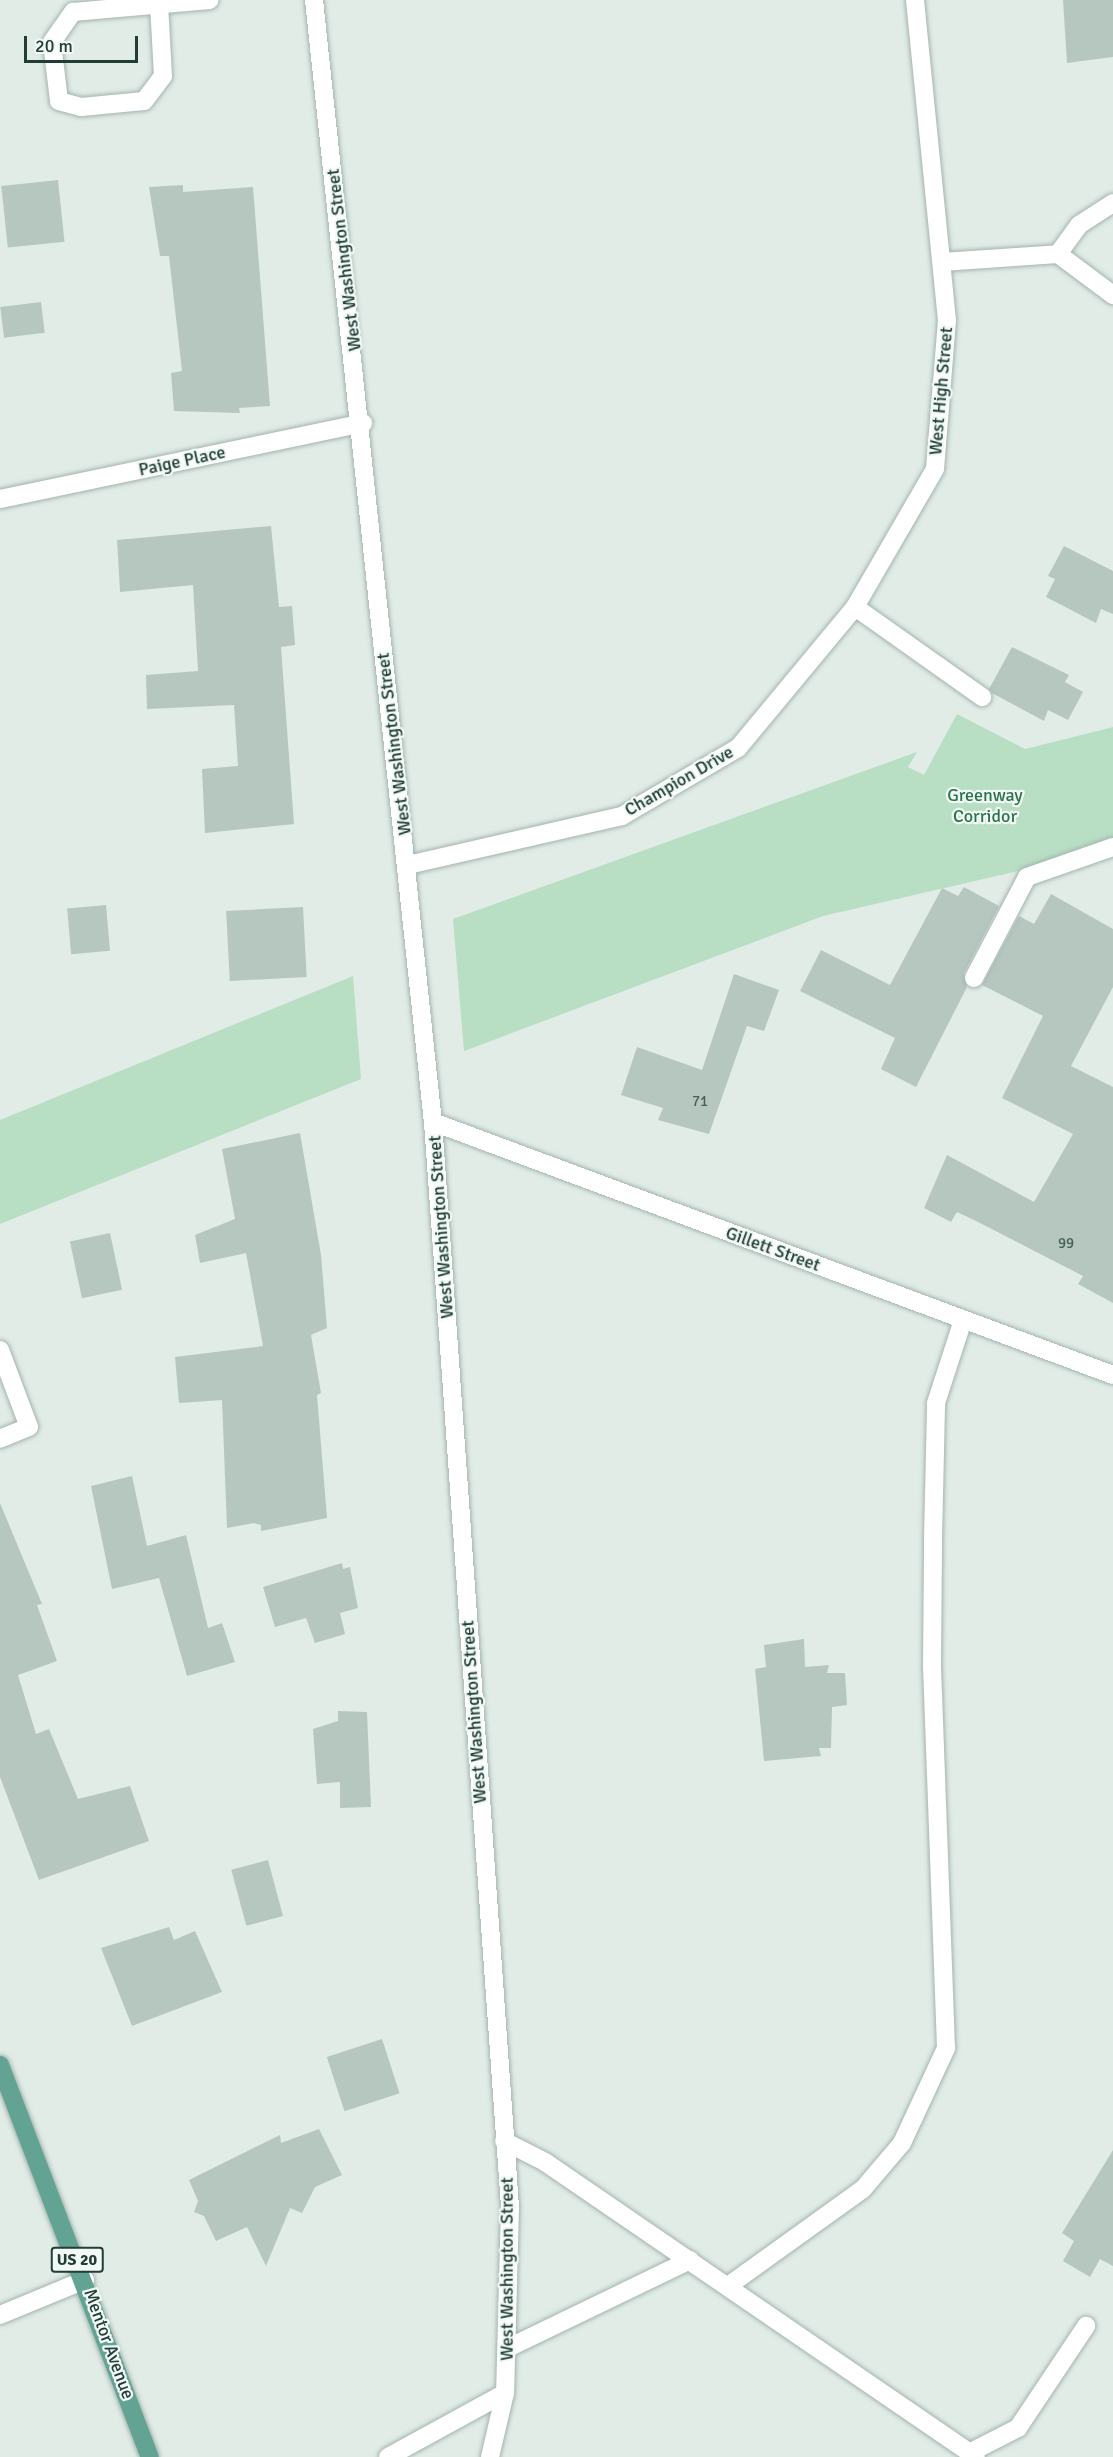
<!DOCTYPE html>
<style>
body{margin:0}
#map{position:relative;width:1113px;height:2457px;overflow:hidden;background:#e1ece7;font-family:Signika,sans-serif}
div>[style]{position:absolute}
.green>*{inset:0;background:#b8dec3}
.building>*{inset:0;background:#b6c7c0;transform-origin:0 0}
.roads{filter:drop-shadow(0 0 2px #a3b4ae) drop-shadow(0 0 2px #a3b4ae)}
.minor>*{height:18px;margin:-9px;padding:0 9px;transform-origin:9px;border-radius:9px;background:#fff}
.major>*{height:18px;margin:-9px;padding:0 9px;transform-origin:9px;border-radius:9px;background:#63a394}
span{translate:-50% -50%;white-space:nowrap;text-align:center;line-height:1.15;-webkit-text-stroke:4.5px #f1f8f5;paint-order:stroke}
.number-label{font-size:15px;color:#466058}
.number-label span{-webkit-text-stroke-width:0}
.shield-label span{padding:2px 4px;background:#f1f8f5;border:2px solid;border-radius:4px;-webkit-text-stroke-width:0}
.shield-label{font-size:16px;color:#203d36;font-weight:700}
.street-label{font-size:18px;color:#203d36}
.park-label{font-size:18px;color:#297548}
.scale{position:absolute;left:24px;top:36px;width:114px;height:27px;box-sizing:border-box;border:3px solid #203d36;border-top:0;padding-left:8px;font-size:18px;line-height:21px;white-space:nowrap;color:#203d36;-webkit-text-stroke:4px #f1f8f5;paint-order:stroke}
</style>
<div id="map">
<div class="green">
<div style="clip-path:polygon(957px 714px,1025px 749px,1113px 727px,1113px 849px,823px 916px,464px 1051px,453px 919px,917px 752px,908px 767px,924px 775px)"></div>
<div style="clip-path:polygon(353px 976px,361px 1079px,0 1224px,0 1120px)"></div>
</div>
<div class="building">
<div style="clip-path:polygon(1063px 0,1113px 0,1113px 57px,1067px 63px)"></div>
<div style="left:58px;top:180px;width:62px;height:57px;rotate:84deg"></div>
<div style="clip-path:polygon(183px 185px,183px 192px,253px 187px,270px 406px,239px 408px,240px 413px,174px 411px,171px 373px,182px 371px,169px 256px,160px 256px,149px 187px)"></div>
<div style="left:41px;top:302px;width:31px;height:41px;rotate:83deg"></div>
<div style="clip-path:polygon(271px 526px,279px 607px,292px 606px,295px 645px,281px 647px,294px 824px,205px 833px,202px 769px,238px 766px,234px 705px,147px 709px,146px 675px,198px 671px,193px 585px,120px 592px,117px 540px)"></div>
<div style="clip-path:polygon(1064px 546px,1113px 571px,1113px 614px,1101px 609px,1096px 623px,1046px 597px,1055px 579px,1048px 576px)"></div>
<div style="clip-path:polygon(1012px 647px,1069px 675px,1065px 682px,1083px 692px,1068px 720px,1048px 710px,1044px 721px,992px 693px,989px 689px)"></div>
<div style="clip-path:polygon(964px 887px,999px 906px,964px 973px,967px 987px,916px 1087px,881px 1069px,895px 1038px,800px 991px,821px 950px,890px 985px,942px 888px,958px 896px)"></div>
<div style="clip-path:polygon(1051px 894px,1113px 929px,1113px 987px,1071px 1066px,1113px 1087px,1113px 1303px,1078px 1284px,1083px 1276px,976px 1221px,957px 1212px,951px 1222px,924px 1208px,947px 1155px,1034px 1202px,1073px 1134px,1002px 1098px,1043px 1016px,982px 985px,1019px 916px,1034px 924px)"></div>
<div style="left:106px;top:905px;width:46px;height:39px;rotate:85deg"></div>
<div style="left:303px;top:907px;width:70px;height:77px;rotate:87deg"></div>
<div style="clip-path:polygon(734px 974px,779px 990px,764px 1031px,747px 1026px,709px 1134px,658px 1120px,663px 1108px,621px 1095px,637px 1047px,702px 1070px)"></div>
<div style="clip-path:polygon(300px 1133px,321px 1255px,327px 1328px,311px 1335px,321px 1393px,317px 1395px,327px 1518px,261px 1531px,261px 1525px,254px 1523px,227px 1528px,222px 1400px,179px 1403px,175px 1357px,263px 1346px,246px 1253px,200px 1263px,195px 1235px,235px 1219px,222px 1149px)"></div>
<div style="left:110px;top:1233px;width:58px;height:41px;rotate:78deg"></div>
<div style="clip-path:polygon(132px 1476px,147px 1546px,186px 1535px,208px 1628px,222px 1623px,235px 1662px,187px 1676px,159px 1578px,112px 1589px,91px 1486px)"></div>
<div style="clip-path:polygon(0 1503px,42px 1604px,37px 1605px,57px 1661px,18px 1675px,36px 1734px,49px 1729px,78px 1799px,130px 1786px,149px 1841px,39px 1880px,0 1777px)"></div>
<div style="clip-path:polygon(342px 1563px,343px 1569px,350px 1567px,358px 1608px,340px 1613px,345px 1634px,315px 1643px,306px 1618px,275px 1627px,263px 1587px)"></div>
<div style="clip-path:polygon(804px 1639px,805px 1667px,829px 1665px,827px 1673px,845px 1673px,847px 1705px,832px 1707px,831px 1748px,819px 1748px,821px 1756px,764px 1761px,755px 1669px,766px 1667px,764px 1645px)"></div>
<div style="clip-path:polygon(338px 1711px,367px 1712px,371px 1807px,340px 1808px,340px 1782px,317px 1784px,313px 1729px,338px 1721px)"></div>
<div style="left:268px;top:1860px;width:58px;height:38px;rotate:75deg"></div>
<div style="clip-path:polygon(169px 1927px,174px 1940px,195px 1931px,222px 1992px,132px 2026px,101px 1948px)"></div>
<div style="left:382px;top:2039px;width:57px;height:58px;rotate:72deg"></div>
<div style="clip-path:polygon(319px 2129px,342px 2175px,315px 2187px,302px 2213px,290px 2208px,266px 2266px,247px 2227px,216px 2241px,204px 2216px,194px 2212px,198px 2201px,189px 2180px,280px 2135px,281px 2143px)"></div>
<div style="clip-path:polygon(1113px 2150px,1113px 2266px,1100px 2259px,1090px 2277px,1063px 2261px,1074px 2241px,1062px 2233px)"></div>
</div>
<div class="roads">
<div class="minor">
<div style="left:314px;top:0;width:1128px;rotate:83.95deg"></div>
<div style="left:433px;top:1122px;width:1087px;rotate:85.94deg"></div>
<div style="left:510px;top:2206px;width:187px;rotate:91.5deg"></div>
<div style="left:505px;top:2393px;width:66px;rotate:103.2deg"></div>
<div style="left:915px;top:0;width:322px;rotate:84.3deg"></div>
<div style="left:947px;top:320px;width:149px;rotate:94.6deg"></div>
<div style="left:935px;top:469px;width:160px;rotate:120.1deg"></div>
<div style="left:855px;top:607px;width:156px;rotate:35.3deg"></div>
<div style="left:159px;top:4px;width:72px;rotate:86.8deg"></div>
<div style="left:163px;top:76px;width:31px;rotate:127deg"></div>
<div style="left:144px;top:101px;width:63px;rotate:174.6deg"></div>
<div style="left:81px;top:107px;width:23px;rotate:-165deg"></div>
<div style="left:59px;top:101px;width:59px;rotate:-96.8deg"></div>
<div style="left:52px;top:42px;width:37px;rotate:-55deg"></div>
<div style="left:73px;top:12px;width:137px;rotate:-5deg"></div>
<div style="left:1058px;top:254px;width:36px;rotate:-54deg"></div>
<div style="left:1079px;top:225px;width:40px;rotate:-32.9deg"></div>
<div style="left:942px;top:262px;width:116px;rotate:-3.9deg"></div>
<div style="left:1058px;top:254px;width:69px;rotate:36.7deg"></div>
<div style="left:0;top:499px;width:371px;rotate:-11.8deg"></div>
<div style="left:408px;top:865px;width:220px;rotate:-12.9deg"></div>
<div style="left:622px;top:816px;width:134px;rotate:-30.4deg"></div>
<div style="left:738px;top:748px;width:183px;rotate:-50.3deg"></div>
<div style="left:974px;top:978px;width:114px;rotate:-62.3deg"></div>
<div style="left:1027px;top:877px;width:91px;rotate:-19.2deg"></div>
<div style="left:433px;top:1122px;width:726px;rotate:20.41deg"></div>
<div style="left:0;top:1350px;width:82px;rotate:69.4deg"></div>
<div style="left:29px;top:1427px;width:31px;rotate:158deg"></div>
<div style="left:504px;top:2141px;width:46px;rotate:27.1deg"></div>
<div style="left:545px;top:2162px;width:522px;rotate:34.39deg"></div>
<div style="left:728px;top:2286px;width:166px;rotate:-35.7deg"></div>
<div style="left:863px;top:2189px;width:60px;rotate:-49.7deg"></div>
<div style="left:902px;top:2143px;width:105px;rotate:-65.1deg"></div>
<div style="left:946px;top:2048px;width:383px;rotate:-92.1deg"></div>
<div style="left:932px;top:1665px;width:126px;rotate:-89.5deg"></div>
<div style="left:933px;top:1539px;width:136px;rotate:-88.7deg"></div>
<div style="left:936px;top:1403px;width:87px;rotate:-72deg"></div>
<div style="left:0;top:2315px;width:92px;rotate:-22.4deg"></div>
<div style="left:508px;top:2348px;width:202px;rotate:-25.8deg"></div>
<div style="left:973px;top:2451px;width:51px;rotate:-27.1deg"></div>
<div style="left:1018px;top:2428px;width:123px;rotate:-56.3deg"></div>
<div style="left:388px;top:2457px;width:133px;rotate:-28.7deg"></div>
</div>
<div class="major">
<div style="left:0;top:2065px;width:420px;rotate:69.1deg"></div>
</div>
</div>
<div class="number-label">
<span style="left:700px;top:1102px">71</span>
<span style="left:1066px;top:1244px">99</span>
</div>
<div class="shield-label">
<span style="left:77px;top:2260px">US 20</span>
</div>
<div class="street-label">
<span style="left:344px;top:260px;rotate:-97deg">West Washington Street</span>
<span style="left:941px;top:391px;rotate:-85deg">West High Street</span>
<span style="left:182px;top:461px;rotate:-12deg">Paige Place</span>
<span style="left:394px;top:744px;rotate:-97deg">West Washington Street</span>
<span style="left:679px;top:781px;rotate:-30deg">Champion Drive</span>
<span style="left:441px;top:1227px;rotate:-94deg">West Washington Street</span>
<span style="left:773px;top:1249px;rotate:20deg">Gillett Street</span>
<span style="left:474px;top:1712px;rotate:-94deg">West Washington Street</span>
<span style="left:507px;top:2269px;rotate:-90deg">West Washington Street</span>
<span style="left:109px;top:2344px;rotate:70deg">Mentor Avenue</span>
</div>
<div class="park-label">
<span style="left:985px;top:806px">Greenway<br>Corridor</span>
</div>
<div class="scale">20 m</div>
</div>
